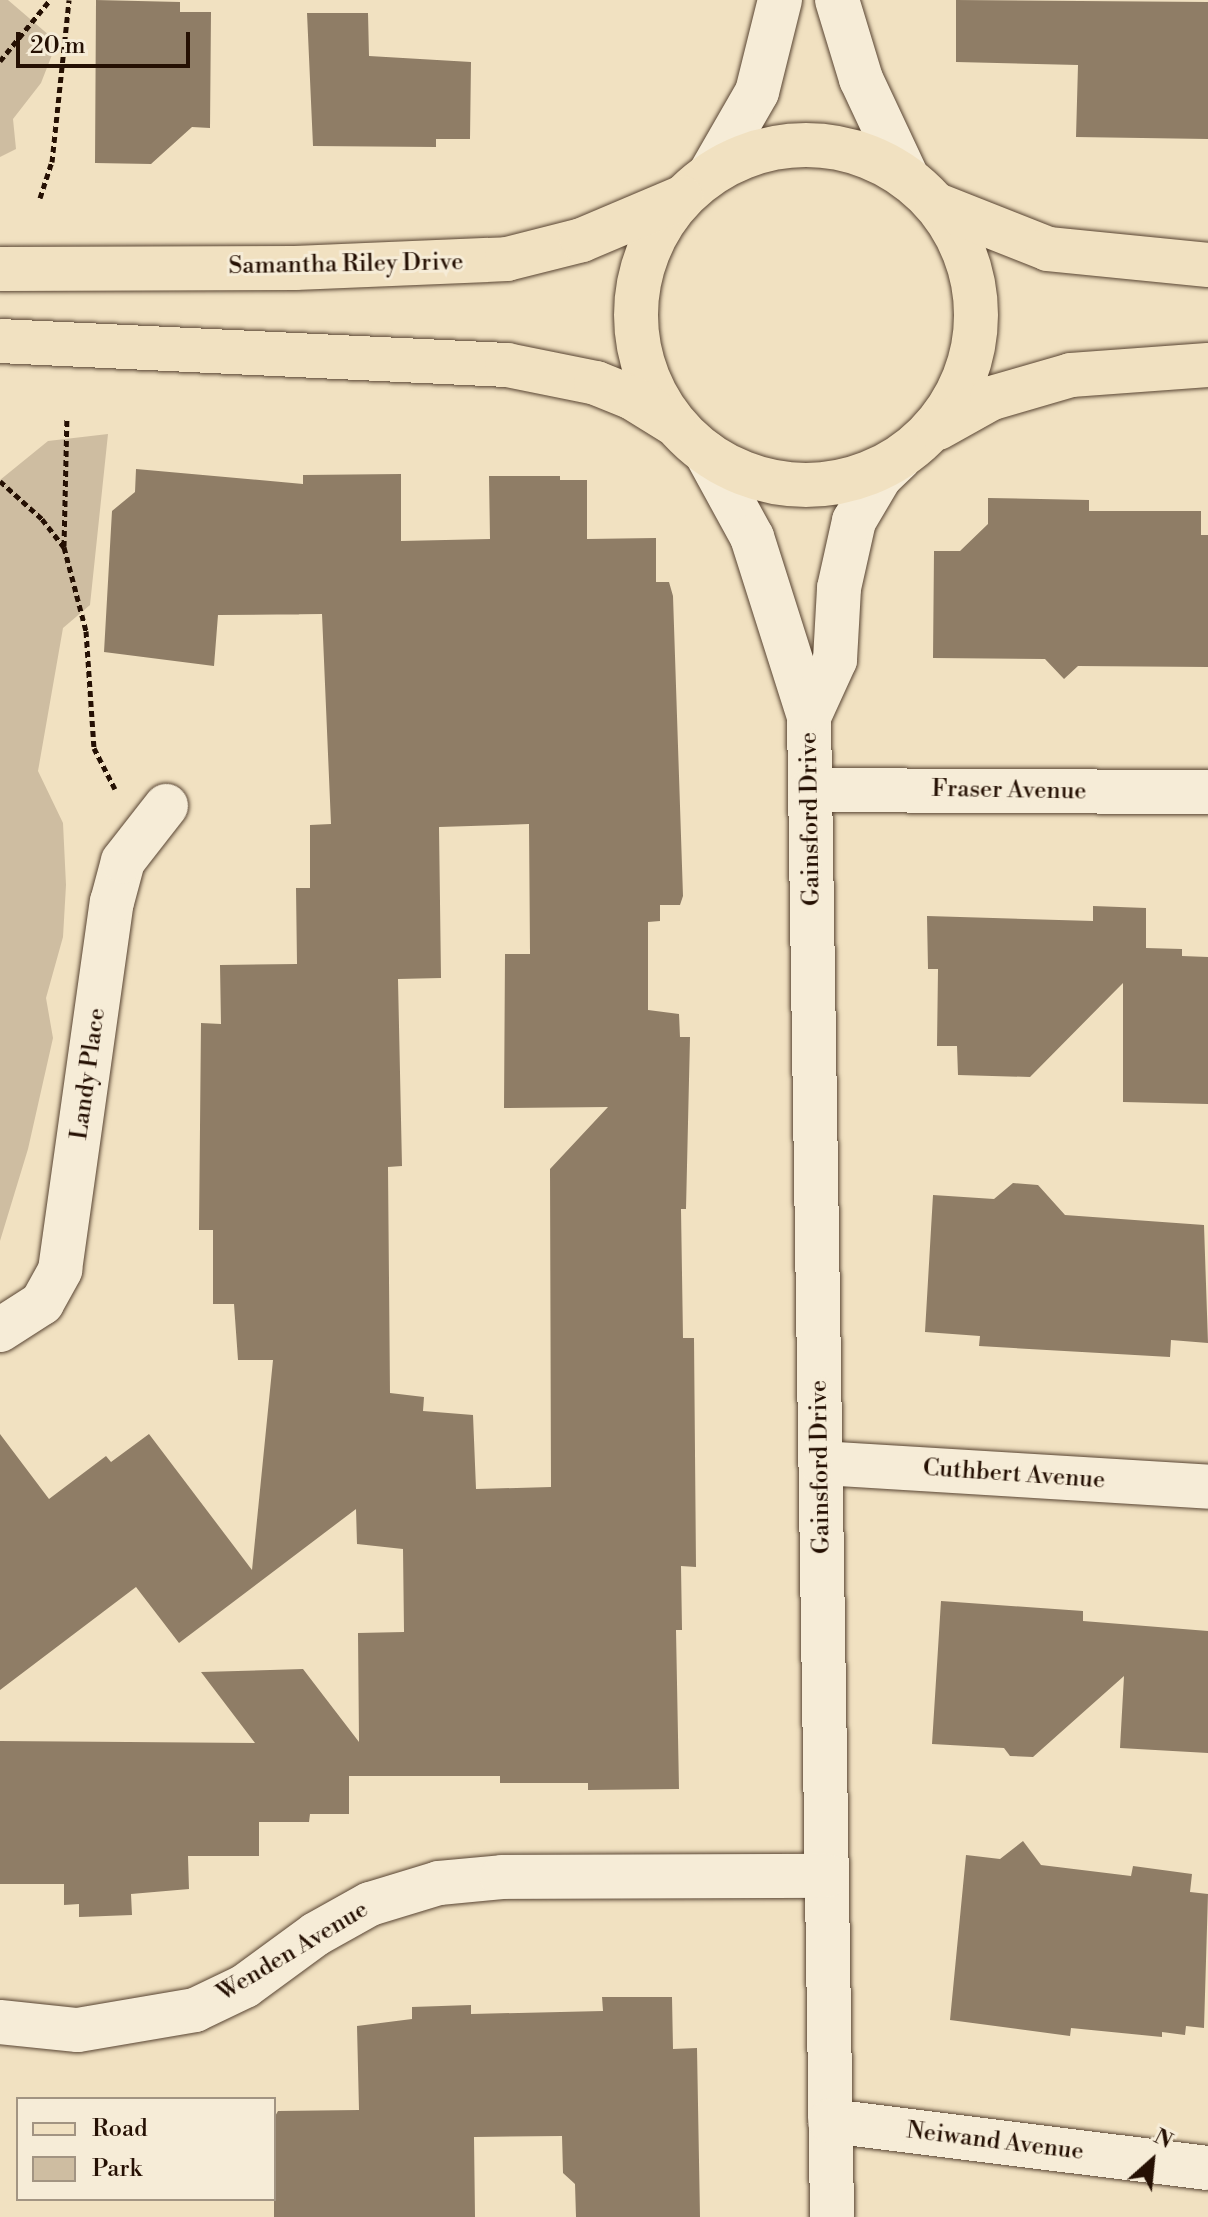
<!DOCTYPE html>
<style>
body{margin:0}
#map{position:relative;width:1208px;height:2217px;overflow:hidden;background:#f1e1c1;font-family:"Libre Bodoni",serif}
div>[style]{position:absolute}
.green>*{inset:0;background:#cebda1}
.building>*{inset:0;background:#8f7d66}
.path>*{height:5px;margin-top:-2.5px;transform-origin:0;background:repeating-linear-gradient(90deg,#251003 0 6px,transparent 0 10px)}
.roads{filter:drop-shadow(0 0 2px #584432) drop-shadow(0 0 2px #584432)}
.minor>*{height:44px;margin:-22px;padding:0 22px;transform-origin:22px;border-radius:22px;background:#f6ecd7}
.major>*{height:44px;margin:-22px;padding:0 22px;transform-origin:22px;border-radius:22px;background:#f1e1c1}
.major>.ring{margin:-22px;padding:0;box-sizing:content-box;background:none;border:44px solid #f1e1c1;border-radius:50%}
span{translate:-50% -50%;white-space:nowrap;text-align:center;line-height:1.15;-webkit-text-stroke:6px #f6ecd7;paint-order:stroke}
.street-label{font-size:24px;color:#251003}
.legend{position:absolute;left:16px;top:2097px;width:260px;height:104px;box-sizing:border-box;background:#f6ecd7;border:2px solid #a29482;margin:0;padding:10px 14px;list-style:none;font-size:24px;color:#251003}
.legend li{display:flex;align-items:center;gap:16px;height:40px}
.legend b{width:40px;border:2px solid #a29482}
.north{position:absolute;left:1112px;top:2121px;width:80px;height:80px;-webkit-text-stroke:6px #f6ecd7;paint-order:stroke;rotate:27deg;font-size:22px;font-weight:700;line-height:32px;text-align:center;color:#251003}
.north::after{content:'';display:block;margin:auto;width:28px;height:36px;background:#251003;clip-path:polygon(50% 0,100% 100%,50% 72%,0 100%)}
.scale{position:absolute;left:16px;top:32px;width:174px;height:36px;box-sizing:border-box;border:4px solid #251003;border-top:0;padding-left:10px;font-size:24px;line-height:28px;white-space:nowrap;color:#251003;-webkit-text-stroke:6px #f6ecd7;paint-order:stroke}
</style>
<div id="map">
<div class="green">
<div style="clip-path:polygon(0 0,8px 0,57px 42px,41px 83px,13px 119px,16px 149px,0 157px)"></div>
<div style="clip-path:polygon(108px 434px,90px 605px,63px 628px,38px 771px,63px 823px,66px 885px,63px 937px,46px 998px,53px 1038px,28px 1149px,0 1241px,0 480px,48px 441px)"></div>
</div>
<div class="building">
<div style="clip-path:polygon(96px 0,180px 2px,180px 12px,211px 12px,210px 128px,192px 127px,151px 164px,95px 163px)"></div>
<div style="clip-path:polygon(956px 0,1208px 2px,1208px 139px,1076px 137px,1078px 65px,956px 62px)"></div>
<div style="clip-path:polygon(307px 13px,368px 13px,369px 56px,471px 62px,470px 139px,436px 139px,436px 147px,313px 146px)"></div>
<div style="clip-path:polygon(evenodd,136px 469px,303px 484px,303px 475px,401px 474px,401px 541px,490px 539px,489px 476px,560px 476px,560px 480px,587px 480px,587px 539px,656px 538px,656px 582px,669px 582px,673px 596px,683px 896px,680px 905px,660px 905px,660px 921px,648px 922px,648px 1010px,679px 1014px,680px 1037px,690px 1037px,686px 1209px,681px 1209px,683px 1338px,694px 1338px,696px 1567px,681px 1566px,682px 1630px,676px 1630px,679px 1789px,588px 1790px,588px 1783px,500px 1783px,500px 1776px,349px 1776px,349px 1814px,310px 1814px,309px 1822px,259px 1822px,259px 1856px,188px 1856px,189px 1889px,131px 1894px,132px 1915px,79px 1917px,79px 1904px,64px 1905px,64px 1884px,0 1884px,0 1741px,255px 1743px,201px 1672px,303px 1669px,359px 1742px,358px 1633px,404px 1632px,403px 1549px,357px 1544px,356px 1509px,179px 1643px,136px 1587px,0 1690px,0 1434px,49px 1499px,106px 1456px,111px 1462px,149px 1434px,252px 1570px,273px 1360px,238px 1360px,234px 1304px,213px 1304px,213px 1230px,199px 1230px,201px 1023px,221px 1024px,220px 965px,297px 964px,296px 888px,310px 888px,310px 825px,331px 824px,322px 614px,218px 615px,214px 666px,104px 652px,112px 511px,135px 492px,136px 469px,529px 824px,530px 954px,505px 954px,504px 1108px,608px 1107px,550px 1169px,551px 1487px,476px 1489px,473px 1415px,423px 1411px,424px 1397px,390px 1393px,388px 1167px,402px 1166px,398px 979px,441px 978px,439px 827px,529px 824px)"></div>
<div style="clip-path:polygon(988px 498px,1089px 500px,1089px 511px,1201px 511px,1201px 535px,1208px 535px,1208px 667px,1078px 666px,1064px 679px,1045px 659px,933px 658px,934px 551px,960px 551px,988px 524px)"></div>
<div style="clip-path:polygon(1093px 906px,1146px 908px,1146px 948px,1182px 949px,1182px 956px,1208px 957px,1208px 1104px,1123px 1102px,1123px 983px,1030px 1077px,958px 1075px,957px 1046px,937px 1046px,938px 969px,928px 969px,927px 916px,1093px 921px)"></div>
<div style="clip-path:polygon(1013px 1183px,1038px 1185px,1065px 1215px,1204px 1225px,1208px 1343px,1171px 1340px,1170px 1357px,979px 1346px,980px 1336px,925px 1332px,933px 1195px,994px 1199px)"></div>
<div style="clip-path:polygon(941px 1601px,1083px 1611px,1083px 1621px,1208px 1631px,1208px 1753px,1120px 1748px,1124px 1676px,1033px 1757px,1010px 1756px,1004px 1748px,932px 1744px)"></div>
<div style="clip-path:polygon(1023px 1841px,1041px 1865px,1131px 1876px,1133px 1866px,1192px 1874px,1190px 1892px,1208px 1894px,1204px 2028px,1186px 2026px,1185px 2035px,1162px 2032px,1162px 2037px,1071px 2028px,1070px 2036px,950px 2020px,966px 1855px,1000px 1859px)"></div>
<div style="clip-path:polygon(602px 1997px,672px 1997px,673px 2049px,697px 2048px,700px 2217px,576px 2217px,575px 2184px,563px 2173px,562px 2136px,474px 2137px,475px 2217px,274px 2217px,274px 2118px,278px 2111px,359px 2110px,357px 2026px,412px 2019px,412px 2007px,471px 2005px,471px 2014px,603px 2011px)"></div>
</div>
<div class="path">
<div style="left:0;top:61px;width:79px;rotate:-50.7deg"></div>
<div style="left:40px;top:198px;width:38px;rotate:-72deg"></div>
<div style="left:52px;top:162px;width:163px;rotate:-84deg"></div>
<div style="left:0;top:481px;width:57px;rotate:42.1deg"></div>
<div style="left:42px;top:519px;width:36px;rotate:52deg"></div>
<div style="left:64px;top:547px;width:87px;rotate:75.3deg"></div>
<div style="left:86px;top:631px;width:117px;rotate:86.1deg"></div>
<div style="left:94px;top:748px;width:46px;rotate:62.9deg"></div>
<div style="left:64px;top:546px;width:128px;rotate:-88.7deg"></div>
</div>
<div class="roads">
<div class="minor">
<div style="left:837px;top:0;width:83px;rotate:73.1deg"></div>
<div style="left:861px;top:79px;width:108px;rotate:64.9deg"></div>
<div style="left:711px;top:172px;width:92px;rotate:-60.1deg"></div>
<div style="left:757px;top:92px;width:95px;rotate:-76deg"></div>
<div style="left:706px;top:453px;width:96px;rotate:61.3deg"></div>
<div style="left:752px;top:537px;width:189px;rotate:72.4deg"></div>
<div style="left:809px;top:717px;width:1500px;rotate:89.12deg"></div>
<div style="left:809px;top:717px;width:63px;rotate:-65.5deg"></div>
<div style="left:835px;top:660px;width:72px;rotate:-86.8deg"></div>
<div style="left:839px;top:588px;width:69px;rotate:-77.4deg"></div>
<div style="left:854px;top:521px;width:51px;rotate:-59.4deg"></div>
<div style="left:880px;top:477px;width:28px;rotate:-44deg"></div>
<div style="left:810px;top:790px;width:398px;rotate:0.3deg"></div>
<div style="left:0;top:1330px;width:50px;rotate:-32.7deg"></div>
<div style="left:42px;top:1303px;width:38px;rotate:-61deg"></div>
<div style="left:60px;top:1270px;width:372px;rotate:-82deg"></div>
<div style="left:112px;top:902px;width:42px;rotate:-75deg"></div>
<div style="left:123px;top:861px;width:70px;rotate:-52deg"></div>
<div style="left:821px;top:1463px;width:388px;rotate:3.5deg"></div>
<div style="left:0;top:2022px;width:78px;rotate:5.9deg"></div>
<div style="left:78px;top:2030px;width:119px;rotate:-9.7deg"></div>
<div style="left:195px;top:2010px;width:55px;rotate:-25.6deg"></div>
<div style="left:245px;top:1986px;width:88px;rotate:-36.2deg"></div>
<div style="left:316px;top:1934px;width:62px;rotate:-29.1deg"></div>
<div style="left:370px;top:1904px;width:72px;rotate:-16.9deg"></div>
<div style="left:439px;top:1883px;width:63px;rotate:-5.4deg"></div>
<div style="left:502px;top:1877px;width:324px;rotate:-0.2deg"></div>
<div style="left:830px;top:2121px;width:381px;rotate:7.1deg"></div>
</div>
<div class="major">
<div class="ring" style="left:636px;top:145px;width:296px;height:296px"></div>
<div style="left:937px;top:205px;width:119px;rotate:21.6deg"></div>
<div style="left:1048px;top:249px;width:161px;rotate:5.7deg"></div>
<div style="left:0;top:269px;width:295px;rotate:-0.2deg"></div>
<div style="left:295px;top:268px;width:212px;rotate:-2.4deg"></div>
<div style="left:507px;top:259px;width:77px;rotate:-14.2deg"></div>
<div style="left:582px;top:240px;width:108px;rotate:-23deg"></div>
<div style="left:0;top:341px;width:508px;rotate:2.71deg"></div>
<div style="left:507px;top:365px;width:91px;rotate:11.4deg"></div>
<div style="left:596px;top:383px;width:38px;rotate:22deg"></div>
<div style="left:631px;top:397px;width:49px;rotate:31.8deg"></div>
<div style="left:938px;top:428px;width:62px;rotate:-29.1deg"></div>
<div style="left:992px;top:398px;width:82px;rotate:-16.2deg"></div>
<div style="left:1071px;top:375px;width:137px;rotate:-4.2deg"></div>
</div>
</div>
<div class="street-label">
<span style="left:346px;top:265px;rotate:-1deg">Samantha Riley Drive</span>
<span style="left:1009px;top:791px;rotate:1deg">Fraser Avenue</span>
<span style="left:811px;top:819px;rotate:-91deg">Gainsford Drive</span>
<span style="left:89px;top:1074px;rotate:-82deg">Landy Place</span>
<span style="left:821px;top:1467px;rotate:-91deg">Gainsford Drive</span>
<span style="left:1014px;top:1475px;rotate:4deg">Cuthbert Avenue</span>
<span style="left:293px;top:1952px;rotate:-31deg">Wenden Avenue</span>
<span style="left:995px;top:2142px;rotate:7deg">Neiwand Avenue</span>
</div>
<ul class="legend">
<li><b style="height:10px;background:#f1e1c1"></b>Road</li>
<li><b style="height:22px;background:#cebda1"></b>Park</li>
</ul>
<div class="north">N</div>
<div class="scale">20 m</div>
</div>
